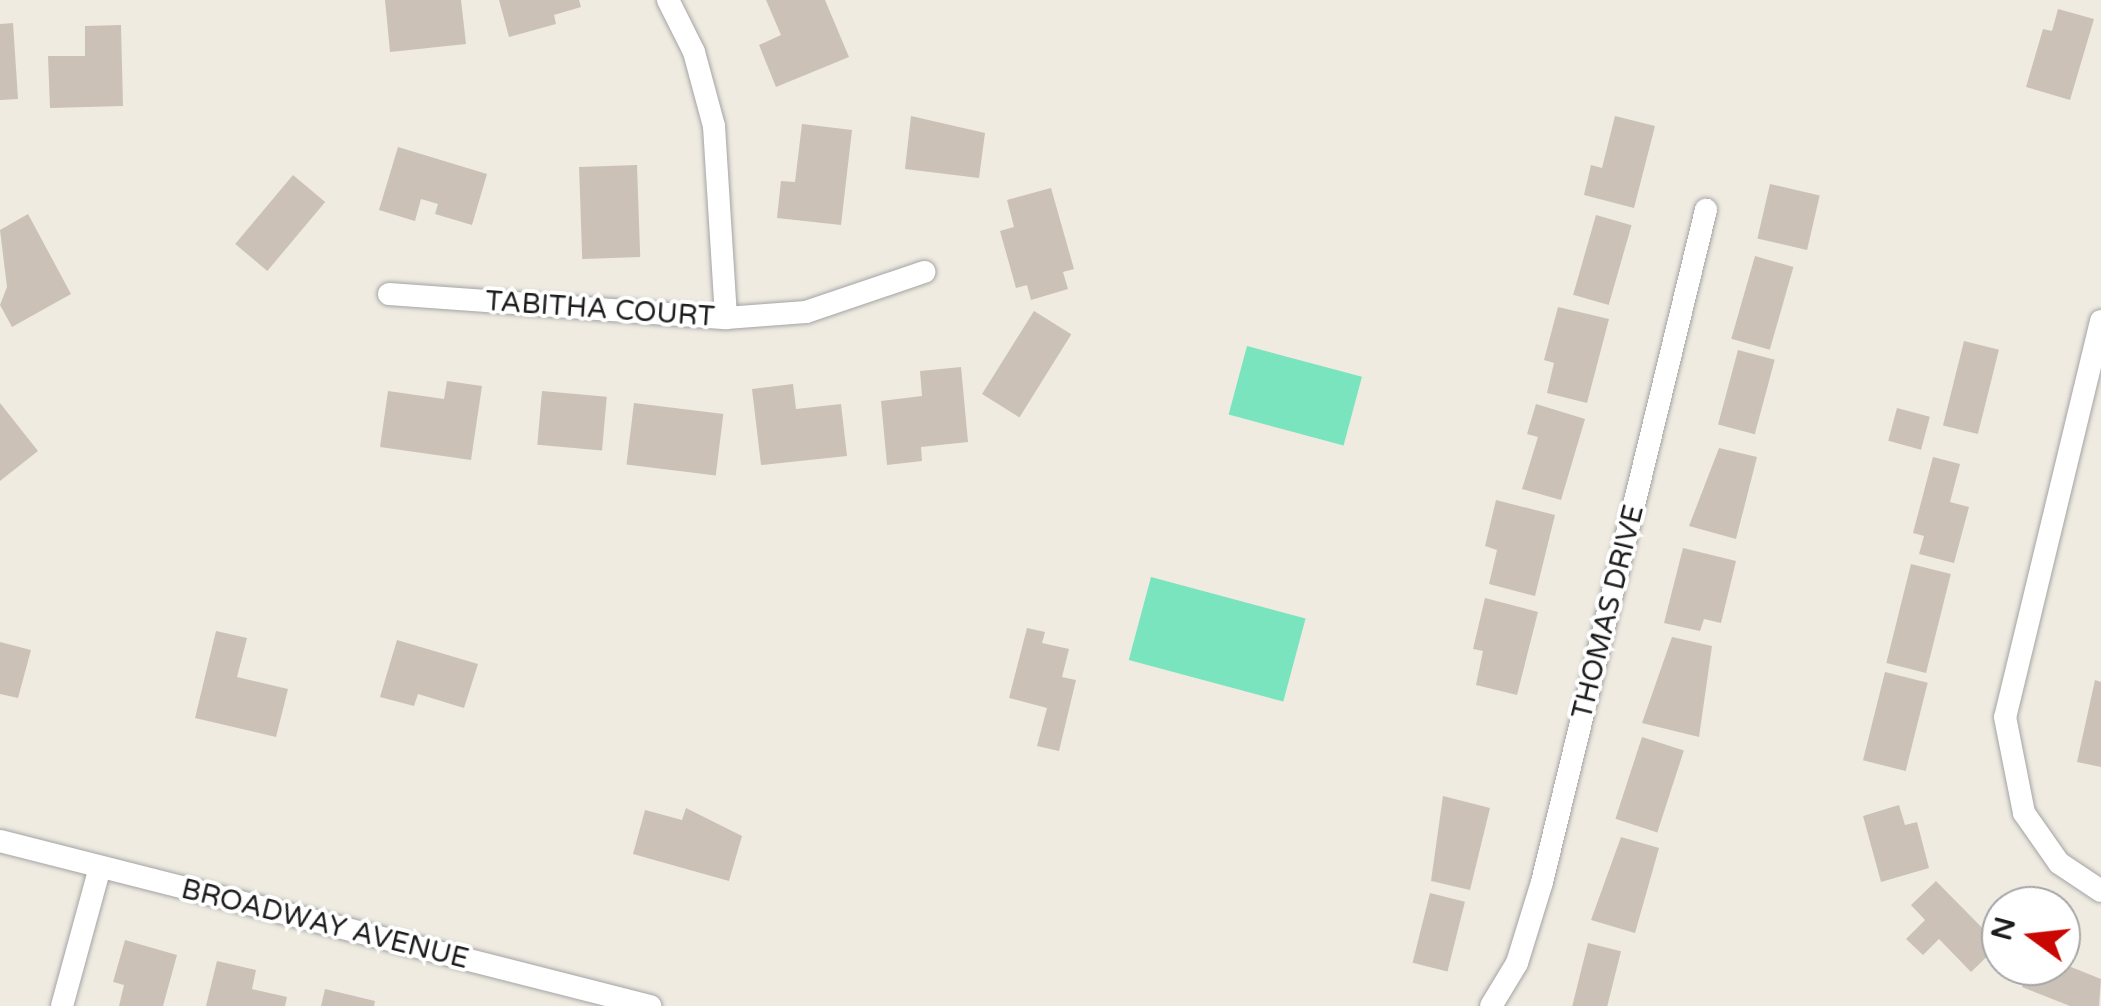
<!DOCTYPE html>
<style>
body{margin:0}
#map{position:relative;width:2101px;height:1006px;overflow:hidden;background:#efebe1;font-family:"Varela Round",sans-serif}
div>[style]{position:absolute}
.pitch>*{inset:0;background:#79e4be;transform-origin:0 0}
.building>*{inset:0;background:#cbc1b7;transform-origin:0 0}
.roads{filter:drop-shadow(0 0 2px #a4a4a4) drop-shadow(0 0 2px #a4a4a4)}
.minor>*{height:22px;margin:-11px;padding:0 11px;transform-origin:11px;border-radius:11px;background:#fff}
span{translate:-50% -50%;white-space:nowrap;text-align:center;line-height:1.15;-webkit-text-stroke:8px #fff;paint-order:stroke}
.street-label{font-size:28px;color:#1d1d1d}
.north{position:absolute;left:1981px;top:886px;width:100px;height:100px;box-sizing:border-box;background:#fff;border:2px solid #a5a5a5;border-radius:50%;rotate:285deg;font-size:28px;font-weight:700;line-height:40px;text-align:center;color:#1d1d1d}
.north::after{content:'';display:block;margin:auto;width:35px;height:45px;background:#c90600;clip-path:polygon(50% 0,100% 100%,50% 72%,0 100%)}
</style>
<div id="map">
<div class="pitch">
<div style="left:1247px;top:346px;width:119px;height:71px;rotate:15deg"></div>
<div style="left:1151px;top:577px;width:160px;height:86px;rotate:15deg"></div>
</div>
<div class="building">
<div style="clip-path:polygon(385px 0,461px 0,466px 44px,390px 52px)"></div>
<div style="clip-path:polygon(499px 0,579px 0,581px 7px,554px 15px,556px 24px,509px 37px)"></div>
<div style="clip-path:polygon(766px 0,825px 0,849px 57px,776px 87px,759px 45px,781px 35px)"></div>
<div style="clip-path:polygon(2058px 9px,2094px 19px,2070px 100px,2026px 87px,2043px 29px,2052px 31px)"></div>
<div style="clip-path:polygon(13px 23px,18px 99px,0 100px,0 24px)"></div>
<div style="clip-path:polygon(121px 25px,123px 106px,50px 108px,48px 56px,85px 56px,85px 26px)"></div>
<div style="clip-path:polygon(911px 116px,985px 133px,979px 178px,905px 169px)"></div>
<div style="clip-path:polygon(1615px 116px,1655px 126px,1634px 208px,1584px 195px,1591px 165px,1602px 168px)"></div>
<div style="clip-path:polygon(802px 124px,852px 130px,841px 225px,777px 218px,781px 181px,795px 182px)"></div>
<div style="clip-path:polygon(398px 147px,487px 174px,472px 225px,435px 214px,438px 204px,421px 199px,415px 221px,379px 210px)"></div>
<div style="left:637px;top:165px;width:92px;height:58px;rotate:88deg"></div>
<div style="left:293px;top:175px;width:42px;height:90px;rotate:40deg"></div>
<div style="left:1770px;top:184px;width:51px;height:56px;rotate:13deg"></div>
<div style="clip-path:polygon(1051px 188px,1074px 269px,1063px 272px,1068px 289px,1031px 300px,1027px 285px,1016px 288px,1000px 231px,1014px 227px,1007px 200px)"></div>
<div style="clip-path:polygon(28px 214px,71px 294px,12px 327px,0 305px,7px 287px,0 230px)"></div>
<div style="left:1596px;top:215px;width:37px;height:83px;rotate:16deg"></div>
<div style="left:1755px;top:256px;width:40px;height:86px;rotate:16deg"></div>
<div style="clip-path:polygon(1558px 307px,1609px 319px,1587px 403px,1547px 393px,1554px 363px,1544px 360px)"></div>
<div style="left:1034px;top:311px;width:44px;height:98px;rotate:32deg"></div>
<div style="left:1964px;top:341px;width:36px;height:87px;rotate:14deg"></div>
<div style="left:1738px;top:350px;width:38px;height:77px;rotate:15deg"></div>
<div style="clip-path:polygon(961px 367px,968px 442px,921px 447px,922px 461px,887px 465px,881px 401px,922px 396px,920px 371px)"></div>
<div style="clip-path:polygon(447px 381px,482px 386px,471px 460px,380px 447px,388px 391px,444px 399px)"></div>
<div style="clip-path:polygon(793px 384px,796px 409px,841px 404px,847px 456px,761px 465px,752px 389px)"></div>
<div style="left:542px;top:391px;width:65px;height:54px;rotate:5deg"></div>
<div style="clip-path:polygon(0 403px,38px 451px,0 481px)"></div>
<div style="left:634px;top:403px;width:90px;height:62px;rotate:7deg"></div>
<div style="clip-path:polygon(1536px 404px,1585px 419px,1561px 500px,1522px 489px,1538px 437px,1527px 434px)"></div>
<div style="left:1897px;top:408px;width:34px;height:34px;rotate:15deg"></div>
<div style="clip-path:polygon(1719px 448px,1757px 457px,1736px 539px,1689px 526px)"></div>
<div style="clip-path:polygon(1933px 457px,1960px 464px,1950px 502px,1969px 507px,1954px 563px,1919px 554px,1924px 536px,1913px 533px)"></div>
<div style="clip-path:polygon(1496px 500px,1555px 515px,1535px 596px,1489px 584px,1497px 550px,1485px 546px)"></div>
<div style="clip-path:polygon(1683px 548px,1736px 561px,1721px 623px,1704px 619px,1700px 631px,1664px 623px)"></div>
<div style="left:1911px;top:564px;width:41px;height:102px;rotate:14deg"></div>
<div style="clip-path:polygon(1485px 598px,1538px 612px,1517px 695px,1476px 685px,1483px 651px,1473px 649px)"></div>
<div style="clip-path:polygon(1027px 628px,1045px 632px,1042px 643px,1069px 649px,1062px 677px,1076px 680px,1059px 751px,1037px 746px,1047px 708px,1009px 698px)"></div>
<div style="clip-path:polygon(216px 631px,247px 638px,237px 677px,288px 689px,276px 737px,195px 718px)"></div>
<div style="clip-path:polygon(1672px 637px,1712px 646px,1699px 737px,1642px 723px)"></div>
<div style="clip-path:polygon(397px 640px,478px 664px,464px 708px,418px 694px,414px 706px,380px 697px)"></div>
<div style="clip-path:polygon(0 642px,31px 650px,18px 698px,0 694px)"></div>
<div style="left:1885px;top:672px;width:44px;height:91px;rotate:14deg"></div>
<div style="clip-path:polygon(2095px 680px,2101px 682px,2101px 767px,2077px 762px)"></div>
<div style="left:1642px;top:737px;width:44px;height:86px;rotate:18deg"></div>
<div style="clip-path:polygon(1443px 796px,1490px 808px,1470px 890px,1431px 881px)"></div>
<div style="clip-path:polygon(1899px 805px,1905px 825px,1917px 822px,1929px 868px,1881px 882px,1863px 816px)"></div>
<div style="clip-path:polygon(686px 808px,742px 836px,729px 881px,633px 854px,645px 810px,682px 820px)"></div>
<div style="clip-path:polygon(1621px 837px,1659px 848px,1635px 933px,1591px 920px)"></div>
<div style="clip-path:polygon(1936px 881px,1999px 945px,1971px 972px,1939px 939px,1923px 955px,1906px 939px,1925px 920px,1911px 905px)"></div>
<div style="left:1430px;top:893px;width:36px;height:72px;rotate:14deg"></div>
<div style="clip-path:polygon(125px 940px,177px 955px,163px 1006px,119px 1006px,124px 985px,113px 982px)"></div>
<div style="left:1588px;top:943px;width:34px;height:65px;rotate:14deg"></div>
<div style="clip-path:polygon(217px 961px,256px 970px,252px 989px,287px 997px,285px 1006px,206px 1006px)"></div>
<div style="clip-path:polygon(2061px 963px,2101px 979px,2099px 1006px,2070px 1006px,2022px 987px,2030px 966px)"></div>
<div style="clip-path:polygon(325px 989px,375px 1001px,374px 1006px,321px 1006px)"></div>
</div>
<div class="roads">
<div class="minor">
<div style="left:668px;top:0;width:58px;rotate:63.4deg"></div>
<div style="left:694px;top:52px;width:77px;rotate:74.9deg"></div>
<div style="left:714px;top:126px;width:192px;rotate:86.4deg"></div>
<div style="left:389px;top:294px;width:338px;rotate:4.1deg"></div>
<div style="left:726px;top:318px;width:80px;rotate:-4.3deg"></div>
<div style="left:806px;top:312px;width:125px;rotate:-18.7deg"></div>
<div style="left:2101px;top:321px;width:407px;rotate:103.6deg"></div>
<div style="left:2005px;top:717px;width:98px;rotate:78.8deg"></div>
<div style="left:2024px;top:813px;width:61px;rotate:55deg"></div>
<div style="left:2059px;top:863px;width:50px;rotate:33.7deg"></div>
<div style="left:0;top:841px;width:671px;rotate:14.24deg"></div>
<div style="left:62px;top:1006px;width:144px;rotate:-74.7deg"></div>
<div style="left:1491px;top:1006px;width:50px;rotate:-58.8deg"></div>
<div style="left:1517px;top:963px;width:85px;rotate:-72.8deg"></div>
<div style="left:1542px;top:882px;width:692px;rotate:-76.29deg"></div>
</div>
</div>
<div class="street-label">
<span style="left:600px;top:309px;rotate:4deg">TABITHA COURT</span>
<span style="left:1608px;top:612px;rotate:-76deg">THOMAS DRIVE</span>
<span style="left:325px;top:924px;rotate:14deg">BROADWAY AVENUE</span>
</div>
<div class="north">N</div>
</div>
